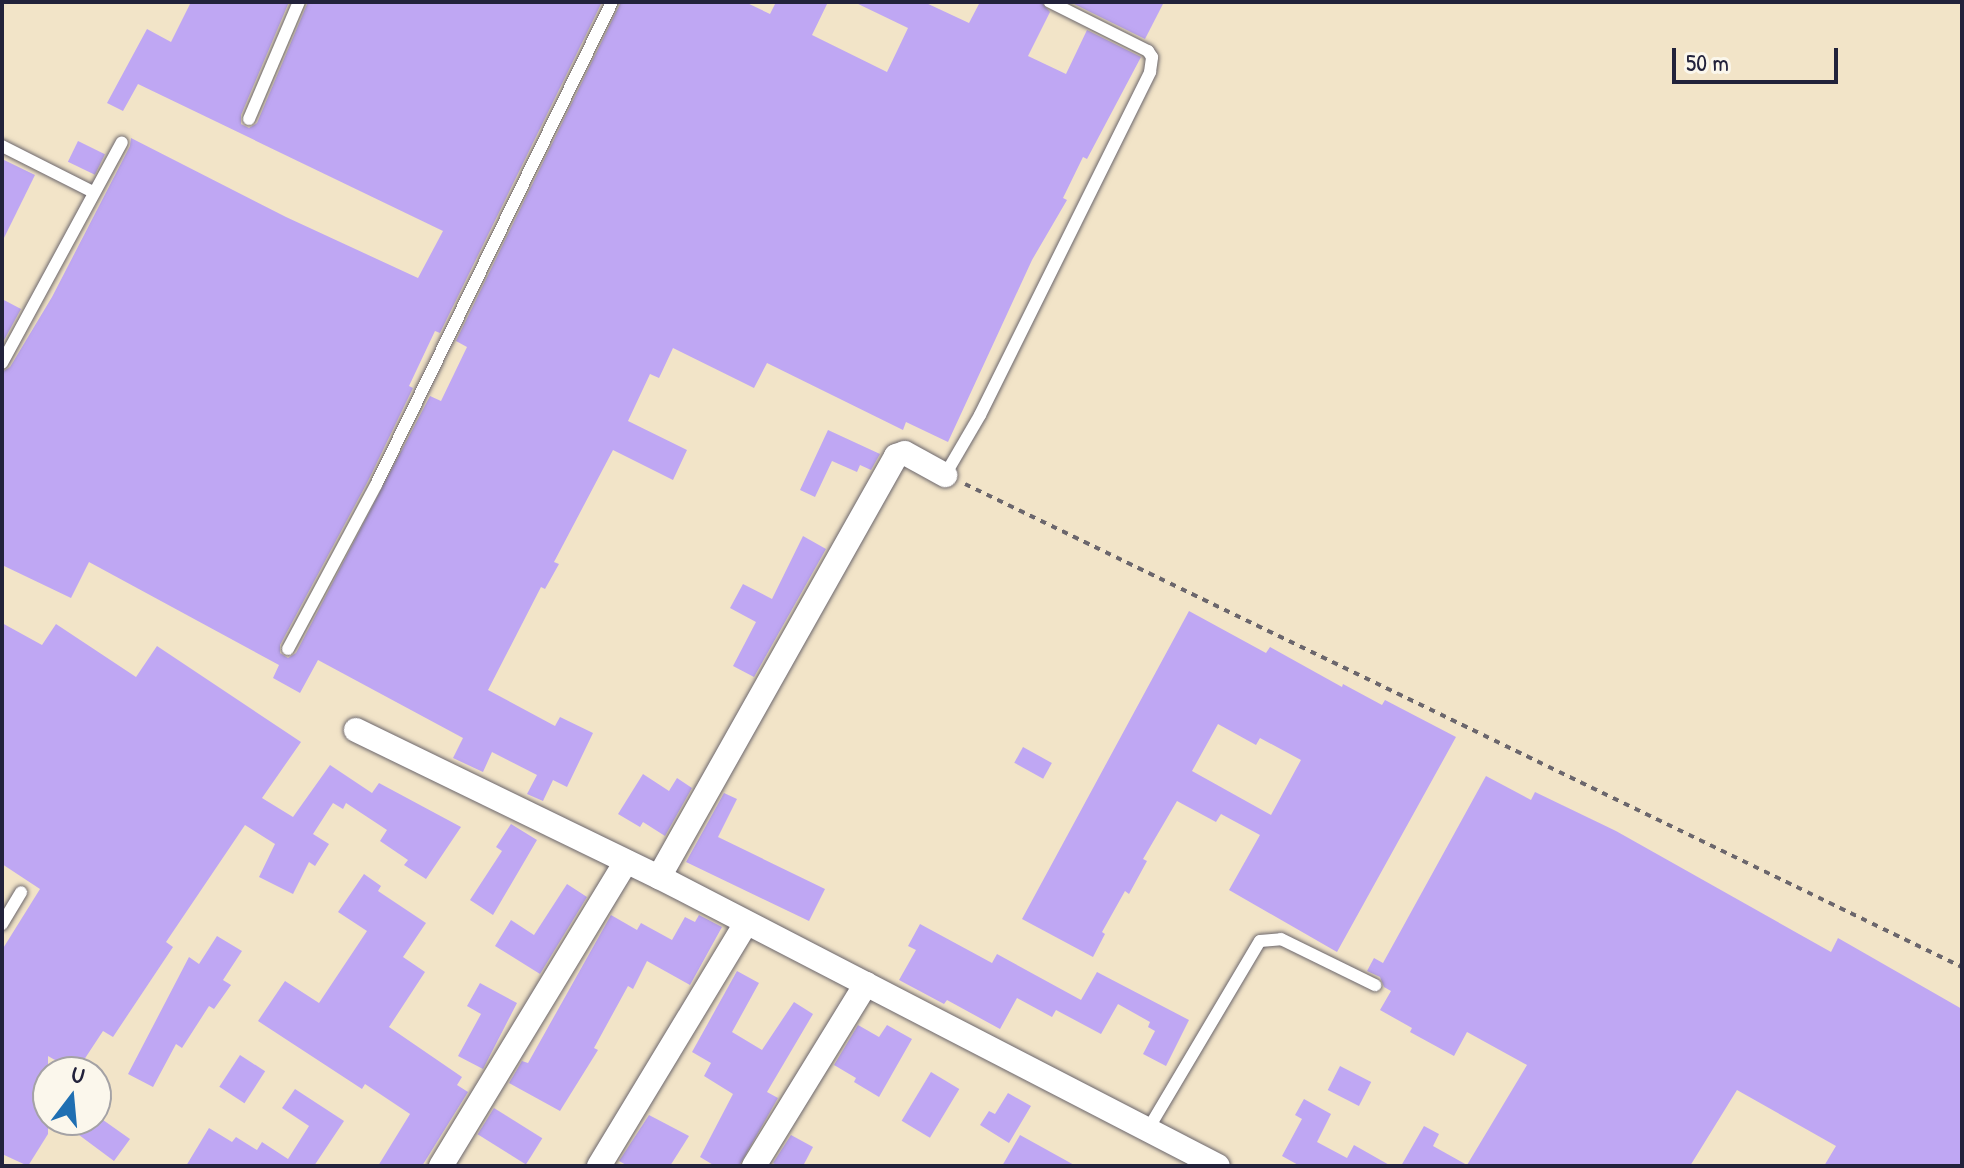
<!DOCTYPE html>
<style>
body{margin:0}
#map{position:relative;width:1964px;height:1168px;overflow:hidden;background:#f2e4c8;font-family:"Patrick Hand",sans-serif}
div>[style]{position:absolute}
.building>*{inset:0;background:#bfa7f3;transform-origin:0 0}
.path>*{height:4px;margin-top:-2px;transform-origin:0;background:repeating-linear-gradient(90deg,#6b666c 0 6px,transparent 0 12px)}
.roads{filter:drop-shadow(0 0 2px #6b666c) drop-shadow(0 0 2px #6b666c)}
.lane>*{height:12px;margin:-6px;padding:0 6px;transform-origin:6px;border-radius:6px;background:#fff}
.street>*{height:24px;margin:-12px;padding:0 12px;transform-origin:12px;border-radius:12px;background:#fff}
span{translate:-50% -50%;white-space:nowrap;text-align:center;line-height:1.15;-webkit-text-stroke:7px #fbf7ec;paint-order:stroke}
.frame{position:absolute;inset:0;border:4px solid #22223b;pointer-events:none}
.north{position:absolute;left:32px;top:1056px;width:80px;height:80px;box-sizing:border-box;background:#fbf7ec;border:2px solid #a4a2a5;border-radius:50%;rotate:16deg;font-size:22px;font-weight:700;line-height:32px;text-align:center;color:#22223b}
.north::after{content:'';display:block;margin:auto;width:28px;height:36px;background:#1f6fb2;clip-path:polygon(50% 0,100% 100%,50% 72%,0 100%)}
.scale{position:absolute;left:1672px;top:48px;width:166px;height:36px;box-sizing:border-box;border:4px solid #22223b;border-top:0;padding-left:10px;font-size:24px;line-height:28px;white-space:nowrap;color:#22223b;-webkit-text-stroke:6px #fbf7ec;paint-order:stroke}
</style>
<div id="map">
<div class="building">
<div style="clip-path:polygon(191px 2px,289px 2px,241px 115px,241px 124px,249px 128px,257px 123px,308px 2px,602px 2px,440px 333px,435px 331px,409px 386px,413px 388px,368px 481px,280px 645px,280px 653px,288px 658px,296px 653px,430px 396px,441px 401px,467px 347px,456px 341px,621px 2px,745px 2px,770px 14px,776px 2px,828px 2px,812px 35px,887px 72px,908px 28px,854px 2px,924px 2px,969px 23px,980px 2px,1041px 2px,1050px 12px,1028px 56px,1066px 74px,1087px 30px,1141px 57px,1087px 159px,1083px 157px,1063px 198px,1067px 200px,1032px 260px,948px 442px,906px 422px,903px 430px,767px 363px,754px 388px,673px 348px,659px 378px,650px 374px,628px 421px,687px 450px,673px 480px,613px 450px,554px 562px,559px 564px,545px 589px,541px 587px,488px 690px,555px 726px,560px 717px,593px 733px,567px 787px,553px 780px,543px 801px,527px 794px,537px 775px,492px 752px,483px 772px,453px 758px,463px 738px,318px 660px,300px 693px,273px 678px,279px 665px,89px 562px,71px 598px,2px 565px,2px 372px,10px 367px,52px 297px,130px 146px,131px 138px,286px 217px,418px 278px,443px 231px,138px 84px,123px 111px,107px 103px,147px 29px,171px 42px)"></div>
<div style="clip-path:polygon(1070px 2px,1164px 2px,1145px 39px)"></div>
<div style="left:78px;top:141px;width:30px;height:23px;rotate:26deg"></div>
<div style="clip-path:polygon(2px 159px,35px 175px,2px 242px)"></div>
<div style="clip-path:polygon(2px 299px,21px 309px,2px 344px)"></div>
<div style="clip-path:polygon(828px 430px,880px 454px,871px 470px,860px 465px,857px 472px,832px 461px,815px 497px,800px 490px)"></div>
<div style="clip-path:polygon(803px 536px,826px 549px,754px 677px,733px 666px,756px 622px,730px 608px,743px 584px,772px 599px)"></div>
<div style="clip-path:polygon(evenodd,1189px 611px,1266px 653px,1270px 647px,1342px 687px,1343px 684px,1382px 705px,1385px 700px,1456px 737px,1337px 952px,1229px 890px,1260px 835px,1221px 814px,1216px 822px,1177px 801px,1143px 859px,1147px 861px,1129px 894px,1125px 891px,1102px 932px,1105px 934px,1093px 957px,1022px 919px,1189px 611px,1218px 724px,1256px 745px,1260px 738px,1301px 760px,1271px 815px,1192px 771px,1218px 724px)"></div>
<div style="clip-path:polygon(2px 623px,42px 645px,56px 624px,136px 677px,157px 646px,301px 742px,262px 798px,293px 817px,330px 765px,372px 793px,379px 783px,461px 827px,426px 879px,404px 865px,408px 860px,380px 841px,387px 830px,346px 803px,343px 809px,333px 803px,313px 834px,329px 844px,315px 866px,309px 862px,293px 894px,259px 877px,275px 844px,245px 825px,166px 942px,173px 947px,113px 1037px,103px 1031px,76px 1072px,48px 1056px,48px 1134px,28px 1166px,2px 1154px,2px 950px,40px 889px,2px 864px)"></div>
<div style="left:1023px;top:747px;width:33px;height:18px;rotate:29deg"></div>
<div style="clip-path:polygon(643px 774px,669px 791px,677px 778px,692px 788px,665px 836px,643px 822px,640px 827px,618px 814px)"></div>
<div style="clip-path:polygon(1486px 776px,1531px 800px,1535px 792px,1616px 831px,1831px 952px,1838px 938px,1962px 1009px,1962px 1166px,1824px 1166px,1836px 1146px,1737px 1090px,1690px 1166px,1401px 1166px,1424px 1126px,1439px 1134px,1433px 1146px,1467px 1165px,1527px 1065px,1467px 1032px,1454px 1056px,1410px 1032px,1412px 1028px,1380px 1010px,1391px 991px,1384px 987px,1380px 977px,1367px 971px,1374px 958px,1383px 963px)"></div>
<div style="clip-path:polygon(724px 793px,737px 799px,718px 837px,825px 889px,809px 921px,686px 862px)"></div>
<div style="clip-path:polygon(511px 824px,537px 840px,493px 915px,470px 900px,502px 851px,496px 847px)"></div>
<div style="clip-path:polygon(364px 874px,381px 886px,378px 891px,426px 923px,403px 957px,425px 972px,389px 1027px,462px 1077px,457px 1085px,468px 1092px,422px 1166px,378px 1166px,410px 1114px,365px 1084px,362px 1089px,258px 1021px,285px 981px,319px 1003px,367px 931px,338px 912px)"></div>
<div style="clip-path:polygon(567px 884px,587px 897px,540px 974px,495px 946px,511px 920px,534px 935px)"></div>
<div style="clip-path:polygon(611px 915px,637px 930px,641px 923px,672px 940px,685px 917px,695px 922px,699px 915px,722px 927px,690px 985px,647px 961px,633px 989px,628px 986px,594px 1048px,598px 1050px,560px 1111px,509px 1083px,522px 1061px,528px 1063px)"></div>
<div style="clip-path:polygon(920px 924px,992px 963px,997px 954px,1081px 1000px,1097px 972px,1189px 1020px,1166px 1066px,1143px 1054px,1155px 1031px,1148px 1027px,1150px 1022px,1118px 1004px,1101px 1034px,1056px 1010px,1052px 1017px,1017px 998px,1000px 1029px,947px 1000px,944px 1004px,899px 980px,916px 950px,908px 946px)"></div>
<div style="clip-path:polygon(217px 936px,242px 951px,223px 980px,231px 985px,214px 1009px,209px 1006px,182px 1048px,176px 1044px,153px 1087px,128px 1074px,189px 957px,199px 964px)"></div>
<div style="clip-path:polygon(737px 971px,759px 983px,732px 1032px,762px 1050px,794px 1002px,813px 1014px,767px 1092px,778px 1098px,739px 1166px,715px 1166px,700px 1157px,733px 1094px,704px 1076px,711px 1063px,692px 1052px)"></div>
<div style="clip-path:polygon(480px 983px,517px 1003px,483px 1069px,458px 1056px,481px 1014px,467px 1006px)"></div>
<div style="clip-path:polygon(858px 1025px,879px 1037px,887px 1025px,912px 1039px,879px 1097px,854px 1082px,856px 1078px,834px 1065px)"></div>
<div style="left:240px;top:1055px;width:30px;height:38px;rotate:33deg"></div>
<div style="left:1340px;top:1066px;width:35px;height:27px;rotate:27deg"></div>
<div style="left:931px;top:1072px;width:33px;height:57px;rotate:31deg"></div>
<div style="clip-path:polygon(295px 1089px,344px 1121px,314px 1166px,186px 1166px,209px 1128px,232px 1142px,236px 1137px,257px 1150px,262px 1142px,288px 1159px,309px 1126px,282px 1108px)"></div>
<div style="clip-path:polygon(1008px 1093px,1031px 1106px,1009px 1143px,980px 1125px,989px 1111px,995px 1114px)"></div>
<div style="clip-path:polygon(1304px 1099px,1331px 1114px,1317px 1142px,1347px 1158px,1354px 1145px,1391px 1166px,1300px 1166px,1282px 1156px,1302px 1119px,1295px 1115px)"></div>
<div style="left:494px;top:1108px;width:57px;height:31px;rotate:32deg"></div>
<div style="clip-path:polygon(96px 1115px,130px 1139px,114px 1161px,79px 1135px,89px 1120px,96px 1120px)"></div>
<div style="clip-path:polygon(649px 1115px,689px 1136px,670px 1166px,628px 1166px,619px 1161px)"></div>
<div style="clip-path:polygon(791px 1135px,813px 1147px,803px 1166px,778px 1166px,773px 1163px)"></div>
<div style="clip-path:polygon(1020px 1135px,1076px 1166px,1002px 1166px)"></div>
</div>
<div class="path">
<div style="left:965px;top:484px;width:1108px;rotate:25.85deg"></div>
</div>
<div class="roads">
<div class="lane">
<div style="left:249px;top:119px;width:127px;rotate:-66.9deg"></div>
<div style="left:2px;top:146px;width:102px;rotate:26.8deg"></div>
<div style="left:2px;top:363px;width:251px;rotate:-61.5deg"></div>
<div style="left:945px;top:475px;width:69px;rotate:-59.7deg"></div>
<div style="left:980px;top:415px;width:383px;rotate:-63.6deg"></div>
<div style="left:1150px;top:72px;width:15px;rotate:-82deg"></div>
<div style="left:1152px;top:57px;width:7px;rotate:-124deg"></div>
<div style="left:1148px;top:51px;width:110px;rotate:-153.4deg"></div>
<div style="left:288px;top:649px;width:186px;rotate:-61.8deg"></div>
<div style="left:376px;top:485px;width:538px;rotate:-63.96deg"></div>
<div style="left:2px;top:924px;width:37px;rotate:-59deg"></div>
<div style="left:1147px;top:1131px;width:221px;rotate:-59.3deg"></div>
<div style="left:1260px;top:941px;width:21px;rotate:-5deg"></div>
<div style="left:1281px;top:939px;width:105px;rotate:26.1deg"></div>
</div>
<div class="street">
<div style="left:356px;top:730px;width:337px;rotate:25.9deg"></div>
<div style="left:659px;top:877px;width:629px;rotate:27.34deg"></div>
<div style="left:659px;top:877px;width:483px;rotate:-60.6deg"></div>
<div style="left:896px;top:456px;width:9px;rotate:-18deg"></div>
<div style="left:905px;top:453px;width:46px;rotate:28.8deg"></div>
<div style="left:441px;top:1166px;width:356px;rotate:-58.7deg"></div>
<div style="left:599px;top:1166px;width:284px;rotate:-58.8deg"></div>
<div style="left:754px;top:1166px;width:214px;rotate:-58.4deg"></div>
</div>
</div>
<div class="frame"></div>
<div class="north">U</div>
<div class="scale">50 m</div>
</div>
